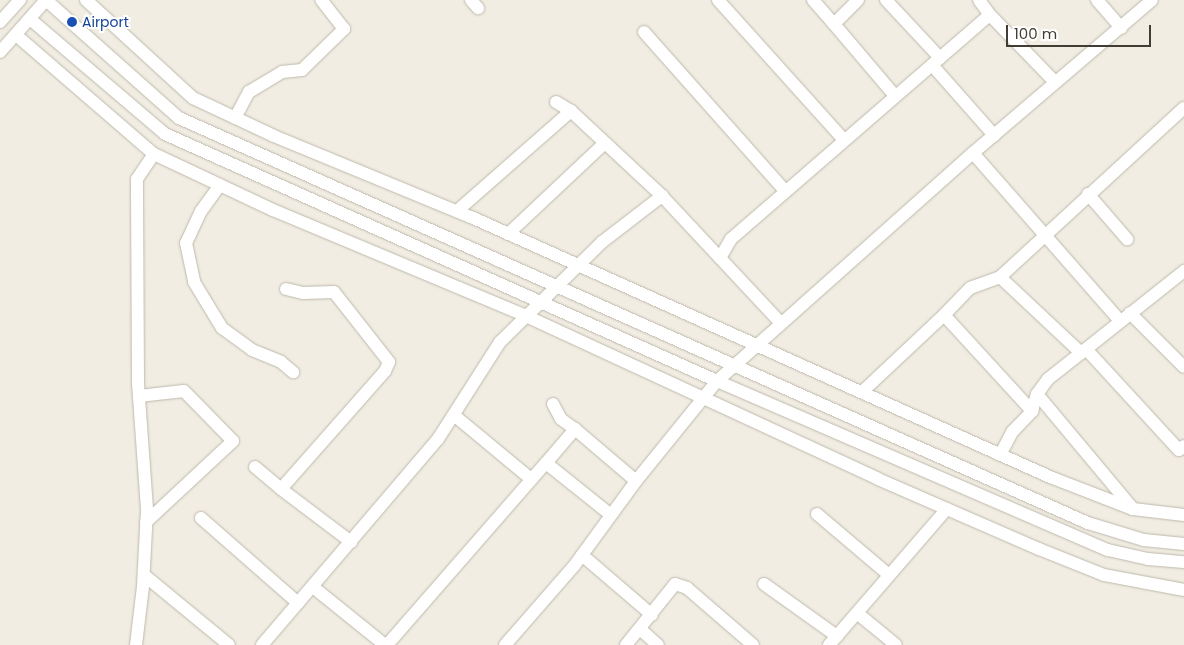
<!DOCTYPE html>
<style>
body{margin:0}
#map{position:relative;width:1184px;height:645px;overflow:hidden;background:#f1ede3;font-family:Poppins,sans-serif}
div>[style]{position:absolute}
.roads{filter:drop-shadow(0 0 1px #bfb8aa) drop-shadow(0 0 1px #bfb8aa)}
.minor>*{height:12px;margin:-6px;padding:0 6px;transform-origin:6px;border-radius:6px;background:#fff}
.dots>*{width:14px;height:14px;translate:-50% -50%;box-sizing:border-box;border:2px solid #fff;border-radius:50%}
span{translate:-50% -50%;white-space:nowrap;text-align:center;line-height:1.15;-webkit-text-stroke:4px #fff;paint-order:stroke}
.transit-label{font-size:14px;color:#164399}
.left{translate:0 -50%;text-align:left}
.scale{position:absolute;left:1006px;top:25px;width:145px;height:22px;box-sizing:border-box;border:2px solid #423d34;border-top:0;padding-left:6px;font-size:15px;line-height:18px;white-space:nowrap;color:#423d34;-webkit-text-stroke:4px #fff;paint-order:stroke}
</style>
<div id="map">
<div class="roads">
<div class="minor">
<div style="left:46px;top:0;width:178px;rotate:41.6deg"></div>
<div style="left:179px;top:118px;width:995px;rotate:24.02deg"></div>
<div style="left:1088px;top:523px;width:59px;rotate:16.9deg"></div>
<div style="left:1144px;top:540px;width:40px;rotate:5.7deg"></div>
<div style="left:86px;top:0;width:145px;rotate:42.5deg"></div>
<div style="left:193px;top:98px;width:89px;rotate:25.1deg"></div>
<div style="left:274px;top:136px;width:213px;rotate:22.4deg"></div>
<div style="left:471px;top:217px;width:635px;rotate:24.18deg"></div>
<div style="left:1050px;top:477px;width:89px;rotate:21.1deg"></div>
<div style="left:1133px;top:509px;width:51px;rotate:6.7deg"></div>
<div style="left:471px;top:0;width:11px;rotate:49deg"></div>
<div style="left:718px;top:0;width:188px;rotate:48deg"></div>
<div style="left:813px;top:0;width:32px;rotate:49deg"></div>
<div style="left:858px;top:0;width:34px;rotate:135deg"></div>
<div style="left:834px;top:24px;width:94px;rotate:49.7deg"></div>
<div style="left:886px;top:0;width:79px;rotate:47deg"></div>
<div style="left:979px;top:0;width:19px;rotate:54deg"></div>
<div style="left:1097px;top:0;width:37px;rotate:49deg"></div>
<div style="left:30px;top:19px;width:177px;rotate:40.4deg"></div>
<div style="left:165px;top:134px;width:605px;rotate:24.11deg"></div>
<div style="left:717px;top:381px;width:426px;rotate:23.4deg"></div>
<div style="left:1108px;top:550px;width:41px;rotate:12.7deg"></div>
<div style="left:1148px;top:559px;width:36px;rotate:5deg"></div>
<div style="left:0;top:22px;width:30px;rotate:-48deg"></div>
<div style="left:644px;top:32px;width:213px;rotate:48.4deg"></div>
<div style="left:16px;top:35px;width:182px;rotate:40.8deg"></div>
<div style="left:154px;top:154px;width:132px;rotate:25.2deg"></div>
<div style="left:273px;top:210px;width:274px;rotate:22.7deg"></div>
<div style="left:526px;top:316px;width:388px;rotate:24.8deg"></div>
<div style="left:878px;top:479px;width:176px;rotate:23.5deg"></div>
<div style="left:1039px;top:549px;width:70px;rotate:21.8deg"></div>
<div style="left:1104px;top:575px;width:81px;rotate:10.6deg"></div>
<div style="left:0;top:52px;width:69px;rotate:-48.5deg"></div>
<div style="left:932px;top:65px;width:94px;rotate:48.5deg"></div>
<div style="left:556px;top:102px;width:17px;rotate:31deg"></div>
<div style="left:571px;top:111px;width:125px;rotate:43deg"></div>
<div style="left:662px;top:196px;width:174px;rotate:46.9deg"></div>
<div style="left:235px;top:118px;width:30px;rotate:-62deg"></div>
<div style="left:249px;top:92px;width:39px;rotate:-31deg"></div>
<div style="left:282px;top:72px;width:20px;rotate:-6deg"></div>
<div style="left:302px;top:70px;width:59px;rotate:-44.3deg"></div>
<div style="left:344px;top:29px;width:37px;rotate:-128deg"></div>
<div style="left:973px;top:153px;width:223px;rotate:48.8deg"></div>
<div style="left:220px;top:185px;width:32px;rotate:126deg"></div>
<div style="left:201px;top:211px;width:35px;rotate:115deg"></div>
<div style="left:186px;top:243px;width:40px;rotate:78deg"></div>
<div style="left:194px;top:282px;width:54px;rotate:58.7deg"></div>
<div style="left:222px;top:328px;width:37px;rotate:36deg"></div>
<div style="left:252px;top:350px;width:31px;rotate:22deg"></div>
<div style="left:281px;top:362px;width:16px;rotate:40deg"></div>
<div style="left:1088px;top:194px;width:60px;rotate:49.1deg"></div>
<div style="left:457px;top:211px;width:152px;rotate:-41.3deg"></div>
<div style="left:508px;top:234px;width:133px;rotate:-43.2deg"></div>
<div style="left:720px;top:258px;width:22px;rotate:-60deg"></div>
<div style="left:731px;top:239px;width:342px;rotate:-40.9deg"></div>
<div style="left:990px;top:15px;width:93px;rotate:45.9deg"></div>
<div style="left:1000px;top:277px;width:250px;rotate:-42.6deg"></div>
<div style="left:286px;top:289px;width:18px;rotate:13deg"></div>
<div style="left:304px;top:293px;width:30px;rotate:-2deg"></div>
<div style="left:334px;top:292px;width:89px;rotate:51.8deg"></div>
<div style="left:389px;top:362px;width:10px;rotate:114deg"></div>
<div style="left:385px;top:371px;width:157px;rotate:131.4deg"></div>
<div style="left:281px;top:489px;width:88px;rotate:37.1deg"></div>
<div style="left:1130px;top:313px;width:76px;rotate:45deg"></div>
<div style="left:1086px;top:349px;width:137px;rotate:47.4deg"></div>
<div style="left:1179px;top:450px;width:6px;rotate:-39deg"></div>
<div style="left:1081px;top:353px;width:132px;rotate:-38.5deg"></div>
<div style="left:862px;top:392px;width:112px;rotate:-43.2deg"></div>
<div style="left:139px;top:396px;width:45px;rotate:-6.3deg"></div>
<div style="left:184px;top:391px;width:70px;rotate:45.6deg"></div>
<div style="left:233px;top:441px;width:119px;rotate:137deg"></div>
<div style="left:553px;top:404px;width:17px;rotate:62deg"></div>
<div style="left:561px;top:419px;width:17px;rotate:36deg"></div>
<div style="left:1032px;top:411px;width:130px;rotate:-132.5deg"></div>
<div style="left:944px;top:315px;width:37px;rotate:-46deg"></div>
<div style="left:970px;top:288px;width:32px;rotate:-20deg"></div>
<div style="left:1000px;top:277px;width:111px;rotate:43.2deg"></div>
<div style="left:1081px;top:353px;width:42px;rotate:141.8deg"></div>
<div style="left:1048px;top:379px;width:19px;rotate:126deg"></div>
<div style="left:455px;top:416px;width:99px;rotate:39.7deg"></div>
<div style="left:1000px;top:455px;width:27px;rotate:-62deg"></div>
<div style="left:1013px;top:431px;width:28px;rotate:-46deg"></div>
<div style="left:1032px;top:411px;width:18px;rotate:-74deg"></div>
<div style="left:1037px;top:394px;width:150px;rotate:50.1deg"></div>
<div style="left:546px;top:463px;width:45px;rotate:-49.5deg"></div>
<div style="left:575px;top:429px;width:80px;rotate:40.4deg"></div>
<div style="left:255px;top:467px;width:34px;rotate:40deg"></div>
<div style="left:817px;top:514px;width:94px;rotate:40.3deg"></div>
<div style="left:201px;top:518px;width:129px;rotate:41.2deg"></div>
<div style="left:582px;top:555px;width:92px;rotate:40.6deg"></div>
<div style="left:144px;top:575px;width:110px;rotate:39.5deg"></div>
<div style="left:764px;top:584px;width:90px;rotate:35.5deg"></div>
<div style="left:313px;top:587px;width:92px;rotate:38.9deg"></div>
<div style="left:857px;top:613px;width:50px;rotate:39.4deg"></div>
<div style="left:640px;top:629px;width:24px;rotate:42deg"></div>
<div style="left:136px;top:645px;width:59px;rotate:-83.2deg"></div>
<div style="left:143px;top:586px;width:77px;rotate:-87deg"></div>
<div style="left:147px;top:509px;width:127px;rotate:-94.1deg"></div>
<div style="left:138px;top:382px;width:203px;rotate:-90.3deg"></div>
<div style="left:137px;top:179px;width:30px;rotate:-56deg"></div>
<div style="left:262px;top:645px;width:271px;rotate:-49.5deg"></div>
<div style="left:438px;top:439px;width:115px;rotate:-57.4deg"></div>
<div style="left:500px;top:342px;width:143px;rotate:-44.4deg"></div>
<div style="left:602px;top:242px;width:76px;rotate:-37.5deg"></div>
<div style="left:387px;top:645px;width:242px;rotate:-48.9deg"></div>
<div style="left:546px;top:463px;width:83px;rotate:38.7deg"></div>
<div style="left:505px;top:645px;width:105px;rotate:-48.9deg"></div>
<div style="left:574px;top:566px;width:105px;rotate:-53.9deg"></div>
<div style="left:636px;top:481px;width:129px;rotate:-51deg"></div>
<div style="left:717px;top:381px;width:343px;rotate:-41.7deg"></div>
<div style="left:973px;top:153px;width:235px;rotate:-40.5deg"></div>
<div style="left:626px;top:645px;width:78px;rotate:-51.2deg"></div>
<div style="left:675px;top:584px;width:13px;rotate:18deg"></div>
<div style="left:687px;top:588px;width:87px;rotate:40.8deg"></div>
<div style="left:829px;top:645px;width:180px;rotate:-49.1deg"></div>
</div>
</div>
<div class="dots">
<div style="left:72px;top:22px;background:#1a4fb4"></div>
</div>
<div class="transit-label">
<span class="left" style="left:82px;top:22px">Airport</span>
</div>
<div class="scale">100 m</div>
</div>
